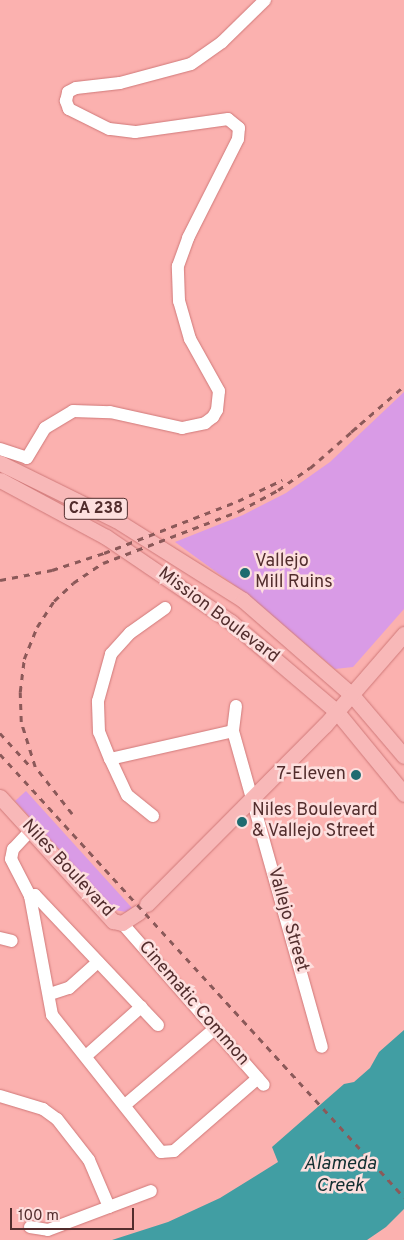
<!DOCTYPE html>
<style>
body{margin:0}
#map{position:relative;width:404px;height:1240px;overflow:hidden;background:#fbb1af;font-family:Overpass,sans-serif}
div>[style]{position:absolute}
.green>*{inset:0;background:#d99be6}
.water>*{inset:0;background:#419ea3}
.roads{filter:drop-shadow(0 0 1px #d07979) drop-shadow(0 0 1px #d07979)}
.minor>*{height:12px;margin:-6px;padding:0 6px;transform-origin:6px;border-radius:6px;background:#fff}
.major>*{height:15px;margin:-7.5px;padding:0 7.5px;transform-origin:7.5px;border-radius:7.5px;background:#f8b8b8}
.rail>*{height:2.5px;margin-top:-1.25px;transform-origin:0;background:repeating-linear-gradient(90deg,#8b5959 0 6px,transparent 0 12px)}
.dots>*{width:14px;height:14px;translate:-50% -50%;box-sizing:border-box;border:2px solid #fddfde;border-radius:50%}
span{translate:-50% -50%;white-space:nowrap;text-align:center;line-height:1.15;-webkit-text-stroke:5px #fddfde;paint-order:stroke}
.shield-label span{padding:1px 4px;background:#fddfde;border:1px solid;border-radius:4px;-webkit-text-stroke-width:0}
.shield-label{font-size:16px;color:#522d2d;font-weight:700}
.poi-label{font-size:18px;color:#522d2d}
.left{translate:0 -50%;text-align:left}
.right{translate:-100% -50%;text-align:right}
.street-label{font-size:18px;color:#522d2d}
.water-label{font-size:19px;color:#122f31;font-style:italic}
.scale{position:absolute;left:10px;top:1208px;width:124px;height:22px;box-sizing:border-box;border:2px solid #522d2d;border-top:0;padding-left:6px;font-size:15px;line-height:18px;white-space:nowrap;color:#522d2d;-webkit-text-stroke:4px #fddfde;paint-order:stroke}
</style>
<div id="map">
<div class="green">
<div style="clip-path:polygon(404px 392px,404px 609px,353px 667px,335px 669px,245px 593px,175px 542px,243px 515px,286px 493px,330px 462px)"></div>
<div style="clip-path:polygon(26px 791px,132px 908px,126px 912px,115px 910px,15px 801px)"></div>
</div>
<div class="water">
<div style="clip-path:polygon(404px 1030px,404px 1209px,386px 1227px,367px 1240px,112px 1240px,168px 1222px,220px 1198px,278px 1162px,272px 1147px,344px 1084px,354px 1082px,370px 1068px,379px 1052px)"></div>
</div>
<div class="roads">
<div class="minor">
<div style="left:0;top:449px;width:28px;rotate:18deg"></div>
<div style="left:27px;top:458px;width:35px;rotate:-59deg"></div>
<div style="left:45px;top:428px;width:33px;rotate:-31deg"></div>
<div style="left:73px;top:411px;width:37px;rotate:2deg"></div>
<div style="left:110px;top:412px;width:74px;rotate:12.5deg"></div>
<div style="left:182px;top:428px;width:24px;rotate:-12deg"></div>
<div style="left:205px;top:423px;width:10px;rotate:-37deg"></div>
<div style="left:213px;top:417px;width:8px;rotate:-60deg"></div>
<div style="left:217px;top:410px;width:19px;rotate:-84deg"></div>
<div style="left:219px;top:391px;width:60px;rotate:-119.1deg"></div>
<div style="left:190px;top:339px;width:40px;rotate:-106deg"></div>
<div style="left:179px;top:301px;width:35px;rotate:-92deg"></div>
<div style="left:178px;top:266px;width:30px;rotate:-70deg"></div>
<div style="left:188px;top:238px;width:111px;rotate:-63.2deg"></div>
<div style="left:238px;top:139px;width:11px;rotate:-85deg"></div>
<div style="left:239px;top:128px;width:14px;rotate:-141deg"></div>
<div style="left:228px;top:119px;width:94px;rotate:172deg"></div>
<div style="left:135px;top:132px;width:26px;rotate:-173deg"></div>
<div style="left:109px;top:129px;width:45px;rotate:-153.4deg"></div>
<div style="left:69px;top:109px;width:9px;rotate:-111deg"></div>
<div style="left:66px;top:101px;width:9px;rotate:-77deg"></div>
<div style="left:68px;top:92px;width:9px;rotate:-27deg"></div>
<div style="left:76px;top:88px;width:44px;rotate:-6.5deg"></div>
<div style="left:120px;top:83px;width:73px;rotate:-15deg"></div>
<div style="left:191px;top:64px;width:38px;rotate:-35deg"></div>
<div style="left:222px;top:42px;width:60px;rotate:-44.3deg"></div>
<div style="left:236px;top:706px;width:25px;rotate:97deg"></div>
<div style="left:233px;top:731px;width:328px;rotate:74.3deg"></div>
<div style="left:110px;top:759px;width:126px;rotate:-12.8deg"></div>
<div style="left:153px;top:816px;width:33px;rotate:-141deg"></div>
<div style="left:127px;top:795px;width:40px;rotate:-115deg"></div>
<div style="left:110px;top:759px;width:29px;rotate:-112deg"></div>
<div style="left:99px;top:732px;width:31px;rotate:-92deg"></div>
<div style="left:98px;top:701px;width:49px;rotate:-74.5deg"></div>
<div style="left:111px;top:654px;width:28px;rotate:-48deg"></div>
<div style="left:130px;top:633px;width:43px;rotate:-35.5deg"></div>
<div style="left:31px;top:830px;width:26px;rotate:133deg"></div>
<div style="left:13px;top:849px;width:10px;rotate:101deg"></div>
<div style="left:11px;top:859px;width:42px;rotate:62.8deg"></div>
<div style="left:30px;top:896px;width:121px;rotate:79.5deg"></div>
<div style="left:52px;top:1015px;width:175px;rotate:51.5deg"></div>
<div style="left:161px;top:1152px;width:13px;rotate:-4deg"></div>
<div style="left:174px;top:1151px;width:111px;rotate:-41deg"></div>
<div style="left:30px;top:896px;width:5px;rotate:-11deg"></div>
<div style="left:35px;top:895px;width:179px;rotate:46.6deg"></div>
<div style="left:122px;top:923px;width:215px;rotate:48.8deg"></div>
<div style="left:0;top:938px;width:12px;rotate:14deg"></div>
<div style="left:50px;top:994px;width:20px;rotate:-18deg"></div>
<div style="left:69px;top:988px;width:39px;rotate:-42deg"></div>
<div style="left:86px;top:1056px;width:74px;rotate:-41.7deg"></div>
<div style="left:0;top:1096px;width:45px;rotate:16.8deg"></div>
<div style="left:43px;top:1109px;width:17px;rotate:36deg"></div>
<div style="left:57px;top:1119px;width:52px;rotate:52deg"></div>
<div style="left:89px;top:1160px;width:51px;rotate:66.9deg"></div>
<div style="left:125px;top:1105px;width:116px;rotate:-40.4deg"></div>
<div style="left:30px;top:1227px;width:18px;rotate:9deg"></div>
<div style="left:48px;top:1230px;width:110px;rotate:-20.7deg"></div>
</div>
<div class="major">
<div style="left:0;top:463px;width:129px;rotate:26.2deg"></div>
<div style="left:116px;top:520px;width:150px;rotate:32.2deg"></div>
<div style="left:243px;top:600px;width:145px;rotate:41.1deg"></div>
<div style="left:352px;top:695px;width:80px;rotate:49.6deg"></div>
<div style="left:0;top:480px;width:120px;rotate:28.3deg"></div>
<div style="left:106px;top:537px;width:151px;rotate:34.2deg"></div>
<div style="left:231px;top:622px;width:139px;rotate:40.3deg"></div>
<div style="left:337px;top:712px;width:106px;rotate:50.7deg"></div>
<div style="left:0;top:797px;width:168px;rotate:47.7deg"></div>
<div style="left:113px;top:921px;width:9px;rotate:13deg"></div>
<div style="left:122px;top:923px;width:20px;rotate:-33deg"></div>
<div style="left:147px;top:904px;width:252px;rotate:-45.2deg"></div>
<div style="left:325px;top:725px;width:121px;rotate:-49deg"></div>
</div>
</div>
<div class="rail">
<div style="left:351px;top:432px;width:70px;rotate:-41deg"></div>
<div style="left:0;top:580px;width:53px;rotate:-10.9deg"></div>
<div style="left:52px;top:570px;width:55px;rotate:-18.1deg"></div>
<div style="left:104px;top:553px;width:144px;rotate:-21.2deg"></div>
<div style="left:238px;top:501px;width:49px;rotate:-25.5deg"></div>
<div style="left:0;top:733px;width:45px;rotate:47.7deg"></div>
<div style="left:0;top:754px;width:600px;rotate:47.64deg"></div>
<div style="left:72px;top:814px;width:60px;rotate:-128.2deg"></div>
<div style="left:35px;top:767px;width:47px;rotate:-107.3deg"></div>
<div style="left:21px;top:722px;width:30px;rotate:-92deg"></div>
<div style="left:20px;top:692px;width:33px;rotate:-83deg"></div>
<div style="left:24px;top:659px;width:35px;rotate:-68deg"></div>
<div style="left:37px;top:627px;width:31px;rotate:-57deg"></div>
<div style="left:54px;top:601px;width:26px;rotate:-43deg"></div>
<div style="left:73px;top:583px;width:36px;rotate:-34deg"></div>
<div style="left:103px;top:563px;width:146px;rotate:-20.9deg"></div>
<div style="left:239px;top:511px;width:44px;rotate:-28.3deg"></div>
<div style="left:278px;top:490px;width:39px;rotate:-35deg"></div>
<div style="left:310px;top:468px;width:62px;rotate:-41.1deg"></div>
</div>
<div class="dots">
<div style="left:245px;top:573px;background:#1f6b70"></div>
<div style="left:356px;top:775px;background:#1f6b70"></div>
<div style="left:242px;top:822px;background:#1f6b70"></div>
</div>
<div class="shield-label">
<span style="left:96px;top:509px">CA 238</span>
</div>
<div class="poi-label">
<span class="left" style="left:255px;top:573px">Vallejo<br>Mill Ruins</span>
<span class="right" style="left:346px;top:775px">7-Eleven</span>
<span class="left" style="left:252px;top:822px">Niles Boulevard<br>&amp; Vallejo Street</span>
</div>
<div class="street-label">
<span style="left:218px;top:616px;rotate:37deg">Mission Boulevard</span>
<span style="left:67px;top:869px;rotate:47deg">Niles Boulevard</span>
<span style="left:287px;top:920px;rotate:74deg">Vallejo Street</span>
<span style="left:193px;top:1004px;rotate:49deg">Cinematic Common</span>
</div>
<div class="water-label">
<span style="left:340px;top:1176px">Alameda<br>Creek</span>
</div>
<div class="scale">100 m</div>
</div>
